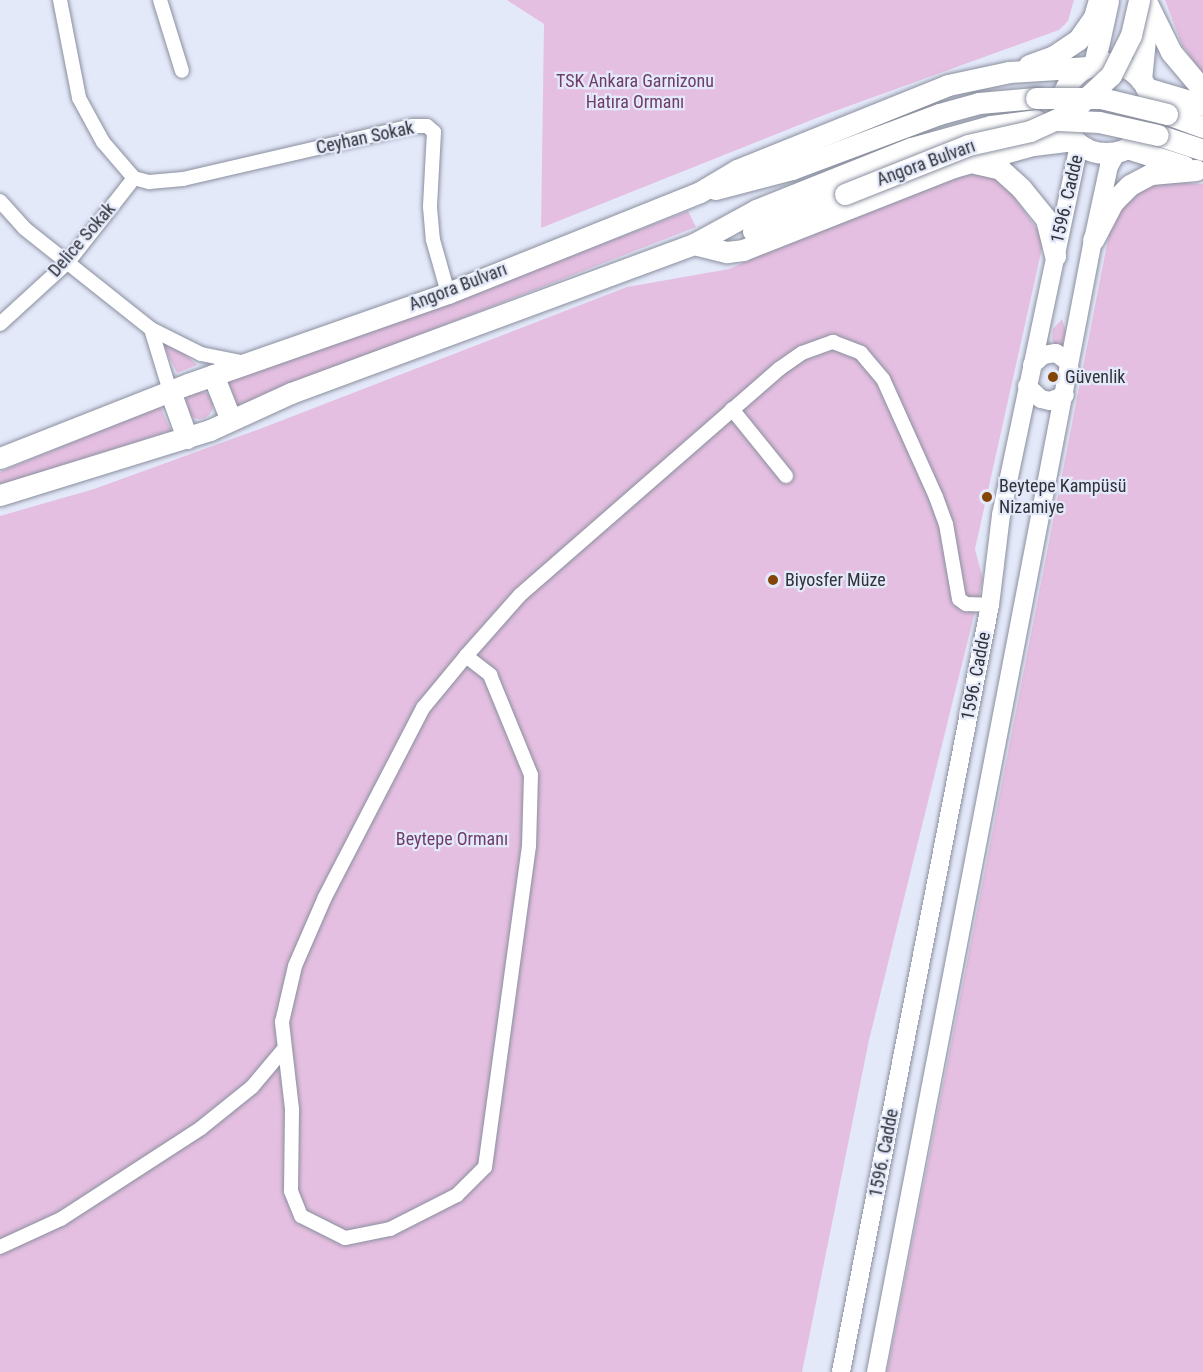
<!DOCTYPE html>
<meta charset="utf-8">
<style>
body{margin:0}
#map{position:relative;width:1203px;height:1372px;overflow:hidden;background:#e4e9fa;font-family:"Roboto Condensed",sans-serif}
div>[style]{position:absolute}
.green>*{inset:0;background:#e5bfe1}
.round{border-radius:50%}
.roads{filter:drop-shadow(0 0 2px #8a8f9e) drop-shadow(0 0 2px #8a8f9e)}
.minor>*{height:14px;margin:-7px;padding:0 7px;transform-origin:7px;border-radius:7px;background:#fff}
.secondary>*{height:18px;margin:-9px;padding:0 9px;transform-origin:9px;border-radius:9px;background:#fff}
.primary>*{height:21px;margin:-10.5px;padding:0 10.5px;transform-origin:10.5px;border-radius:10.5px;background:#fff}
.primary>.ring{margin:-10.5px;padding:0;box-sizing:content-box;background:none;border:21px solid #fff;border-radius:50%}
.bridges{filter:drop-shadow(0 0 2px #8a8f9e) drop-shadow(0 0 2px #8a8f9e)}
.primary-bridge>*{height:21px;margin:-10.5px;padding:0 10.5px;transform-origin:10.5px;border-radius:10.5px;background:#fff}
.dots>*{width:16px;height:16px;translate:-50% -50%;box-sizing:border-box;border:3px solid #e4e9fa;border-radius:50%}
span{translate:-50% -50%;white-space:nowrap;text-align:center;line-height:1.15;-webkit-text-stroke:4.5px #e4e9fa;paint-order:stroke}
.park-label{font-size:18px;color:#6f3d6b}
.street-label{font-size:18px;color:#303239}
.poi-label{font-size:18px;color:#303239}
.left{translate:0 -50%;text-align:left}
</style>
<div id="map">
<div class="green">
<div style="clip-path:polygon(507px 0,1074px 0,1068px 21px,1059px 30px,824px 115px,541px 228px,544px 24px)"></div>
<div style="clip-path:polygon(1165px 0,1203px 0,1203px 74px,1182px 45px)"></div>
<div style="clip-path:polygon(974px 172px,995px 176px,1005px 184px,1044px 239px,975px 549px,983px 579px,869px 1040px,802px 1372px,0 1372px,0 516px,94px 489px,257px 430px,627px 287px,729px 269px,834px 221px)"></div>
<div style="clip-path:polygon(1161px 181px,1203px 184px,1203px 1372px,887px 1372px,1110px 229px,1117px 212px,1132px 196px)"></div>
<div style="clip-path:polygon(688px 211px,696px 227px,237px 406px,228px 381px,429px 310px)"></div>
<div style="clip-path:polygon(1062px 319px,1066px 332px,1062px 346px,1054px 344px,1052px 339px,1053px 329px)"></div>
<div style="clip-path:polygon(161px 340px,183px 352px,197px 365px,177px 373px)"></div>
<div class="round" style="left:185px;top:391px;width:28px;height:28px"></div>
<div style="clip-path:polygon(160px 406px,171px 431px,0 485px,0 472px)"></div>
</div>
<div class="roads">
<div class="minor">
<div style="left:60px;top:0;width:100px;rotate:79deg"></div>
<div style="left:79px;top:98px;width:50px;rotate:61.4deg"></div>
<div style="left:103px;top:142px;width:48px;rotate:49.3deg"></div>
<div style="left:160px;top:0;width:74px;rotate:72.8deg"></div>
<div style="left:134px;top:178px;width:16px;rotate:15deg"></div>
<div style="left:149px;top:182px;width:34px;rotate:-5deg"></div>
<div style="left:183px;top:179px;width:236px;rotate:-13deg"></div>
<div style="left:413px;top:126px;width:14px"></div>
<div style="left:427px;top:126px;width:9px;rotate:41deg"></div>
<div style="left:434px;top:132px;width:75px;rotate:93.1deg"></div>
<div style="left:430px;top:207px;width:33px;rotate:85deg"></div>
<div style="left:433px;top:240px;width:55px;rotate:74.2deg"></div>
<div style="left:0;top:201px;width:36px;rotate:48deg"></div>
<div style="left:24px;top:228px;width:162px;rotate:38.5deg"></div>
<div style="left:151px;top:329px;width:56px;rotate:26.6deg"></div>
<div style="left:201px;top:354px;width:41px;rotate:11.3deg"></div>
<div style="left:0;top:324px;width:93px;rotate:-42.4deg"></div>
<div style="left:69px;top:261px;width:105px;rotate:-51.9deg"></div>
<div style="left:151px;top:329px;width:65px;rotate:73deg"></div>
<div style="left:732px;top:409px;width:86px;rotate:51.1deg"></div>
<div style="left:466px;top:656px;width:31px;rotate:38deg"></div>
<div style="left:490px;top:675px;width:108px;rotate:67.7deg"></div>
<div style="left:531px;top:775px;width:71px;rotate:91.6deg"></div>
<div style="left:529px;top:846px;width:324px;rotate:97.8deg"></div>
<div style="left:485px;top:1167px;width:40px;rotate:135deg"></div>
<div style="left:457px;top:1195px;width:75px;rotate:153.1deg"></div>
<div style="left:390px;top:1229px;width:46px;rotate:168.7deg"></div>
<div style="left:345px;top:1238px;width:49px;rotate:-153.4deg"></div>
<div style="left:301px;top:1216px;width:27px;rotate:-112deg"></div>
<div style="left:291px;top:1191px;width:82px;rotate:-89.3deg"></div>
<div style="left:292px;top:1109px;width:88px;rotate:-96.6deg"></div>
<div style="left:282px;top:1022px;width:57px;rotate:-76.9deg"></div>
<div style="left:295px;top:966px;width:75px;rotate:-66.5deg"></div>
<div style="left:325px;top:897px;width:213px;rotate:-62.6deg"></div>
<div style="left:423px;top:708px;width:67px;rotate:-50.4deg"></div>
<div style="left:466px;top:656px;width:81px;rotate:-48.5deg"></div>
<div style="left:520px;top:595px;width:344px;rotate:-41.1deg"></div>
<div style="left:779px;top:369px;width:28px;rotate:-35deg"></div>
<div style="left:802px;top:353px;width:33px;rotate:-20deg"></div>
<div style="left:833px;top:342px;width:30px;rotate:21deg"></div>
<div style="left:861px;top:353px;width:34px;rotate:50deg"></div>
<div style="left:883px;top:379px;width:129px;rotate:65.8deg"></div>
<div style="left:936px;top:497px;width:29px;rotate:70deg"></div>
<div style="left:946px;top:524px;width:76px;rotate:80.2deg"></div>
<div style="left:959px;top:599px;width:9px;rotate:36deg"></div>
<div style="left:966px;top:604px;width:24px;rotate:2deg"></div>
<div style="left:0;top:1247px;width:67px;rotate:-24.7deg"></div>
<div style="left:61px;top:1219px;width:167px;rotate:-33deg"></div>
<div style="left:201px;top:1128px;width:65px;rotate:-38.8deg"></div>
<div style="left:252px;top:1087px;width:48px;rotate:-50deg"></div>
</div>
<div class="secondary">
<div style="left:1032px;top:365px;width:15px;rotate:-42deg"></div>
<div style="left:1043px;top:355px;width:13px;rotate:-9deg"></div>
<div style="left:1056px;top:353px;width:14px;rotate:36deg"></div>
<div style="left:1067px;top:361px;width:10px;rotate:73deg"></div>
<div style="left:1027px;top:386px;width:19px;rotate:43deg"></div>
<div style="left:1041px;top:399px;width:9px;rotate:13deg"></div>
<div style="left:1050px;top:401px;width:16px;rotate:-22deg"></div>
<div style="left:841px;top:1372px;width:781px;rotate:-79.01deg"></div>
<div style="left:990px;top:605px;width:91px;rotate:-83deg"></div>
<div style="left:1001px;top:515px;width:379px;rotate:-78.1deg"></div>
<div style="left:876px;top:1372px;width:1153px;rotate:-79.15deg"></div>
<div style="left:1093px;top:240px;width:76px;rotate:-77.8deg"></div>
<div style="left:1109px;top:166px;width:16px;rotate:-60deg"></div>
</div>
<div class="primary">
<div style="left:1148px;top:5px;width:52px;rotate:63.9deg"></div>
<div style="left:1171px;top:52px;width:50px;rotate:49.9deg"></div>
<div class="ring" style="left:1061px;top:63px;width:69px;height:69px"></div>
<div style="left:1029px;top:65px;width:27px;rotate:-20deg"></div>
<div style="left:1054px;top:56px;width:29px;rotate:-34deg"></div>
<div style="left:1078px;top:40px;width:28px;rotate:-55deg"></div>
<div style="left:1094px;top:17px;width:18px;rotate:-74deg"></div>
<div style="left:1094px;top:65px;width:66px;rotate:-77.7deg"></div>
<div style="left:1141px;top:80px;width:71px;rotate:-84.4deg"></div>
<div style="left:1146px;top:88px;width:59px;rotate:16.6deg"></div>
<div style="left:1167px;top:114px;width:38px;rotate:20deg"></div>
<div style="left:1158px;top:135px;width:47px;rotate:18.4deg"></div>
<div style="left:1127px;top:148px;width:60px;rotate:17.5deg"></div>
<div style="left:975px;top:163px;width:26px;rotate:13deg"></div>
<div style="left:1000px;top:169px;width:28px;rotate:42deg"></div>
<div style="left:1021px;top:188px;width:40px;rotate:51deg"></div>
<div style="left:1046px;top:219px;width:38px;rotate:76deg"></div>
<div style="left:715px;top:189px;width:80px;rotate:-14.6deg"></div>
<div style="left:792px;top:169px;width:157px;rotate:-20.5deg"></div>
<div style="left:939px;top:114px;width:41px;rotate:-15.4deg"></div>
<div style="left:979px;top:103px;width:57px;rotate:-5deg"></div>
<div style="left:753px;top:231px;width:99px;rotate:-21.9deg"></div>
<div style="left:1093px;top:240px;width:43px;rotate:-62.2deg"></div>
<div style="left:1113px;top:202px;width:24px;rotate:-45deg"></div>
<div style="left:1130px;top:185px;width:24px;rotate:-28deg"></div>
<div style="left:1151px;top:174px;width:45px;rotate:-5.1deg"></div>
<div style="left:694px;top:244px;width:34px;rotate:14deg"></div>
<div style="left:727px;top:252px;width:16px;rotate:-7deg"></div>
<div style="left:743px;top:250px;width:227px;rotate:-21.5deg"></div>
<div style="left:954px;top:167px;width:82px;rotate:-15.6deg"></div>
<div style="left:1033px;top:145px;width:41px;rotate:-7deg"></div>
<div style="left:213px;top:375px;width:48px;rotate:68.2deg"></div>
<div style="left:170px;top:391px;width:50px;rotate:70.1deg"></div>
<div style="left:0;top:458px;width:202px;rotate:-21.5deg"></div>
<div style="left:188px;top:384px;width:275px;rotate:-19.3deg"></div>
<div style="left:448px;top:293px;width:271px;rotate:-21.8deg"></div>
<div style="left:700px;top:192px;width:43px;rotate:-30.7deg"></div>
<div style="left:737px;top:170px;width:227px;rotate:-21.9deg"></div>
<div style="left:948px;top:85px;width:62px;rotate:-12deg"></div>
<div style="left:1009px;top:72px;width:80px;rotate:-3.6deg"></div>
<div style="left:0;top:495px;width:220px;rotate:-17.2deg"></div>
<div style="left:210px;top:430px;width:89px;rotate:-24.6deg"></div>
<div style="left:291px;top:393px;width:430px;rotate:-20.3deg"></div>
<div style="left:694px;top:244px;width:71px;rotate:-28.7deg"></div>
<div style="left:756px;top:210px;width:167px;rotate:-21.8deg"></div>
<div style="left:911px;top:148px;width:83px;rotate:-15.4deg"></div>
<div style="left:991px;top:126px;width:45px;rotate:-7.6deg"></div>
</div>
</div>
<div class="bridges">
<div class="primary-bridge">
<div style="left:1036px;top:98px;width:65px"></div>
<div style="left:1101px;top:98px;width:68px;rotate:13.6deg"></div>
<div style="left:1058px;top:120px;width:41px;rotate:2.8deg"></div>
<div style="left:1099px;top:122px;width:60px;rotate:12.4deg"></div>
<div style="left:845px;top:194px;width:132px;rotate:-21.7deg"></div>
<div style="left:968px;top:145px;width:64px;rotate:-12.7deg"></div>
<div style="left:1030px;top:131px;width:44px;rotate:-24.2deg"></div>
<div style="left:1070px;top:113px;width:56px;rotate:-42.8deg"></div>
<div style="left:1111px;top:75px;width:45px;rotate:-63.4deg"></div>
<div style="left:1131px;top:35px;width:36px;rotate:-77deg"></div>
</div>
</div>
<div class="dots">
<div style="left:1053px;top:377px;background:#834408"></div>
<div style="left:987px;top:497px;background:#834408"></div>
<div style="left:773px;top:580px;background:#834408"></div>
</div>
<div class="park-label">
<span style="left:635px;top:92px">TSK Ankara Garnizonu<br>Hatıra Ormanı</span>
<span style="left:452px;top:839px">Beytepe Ormanı</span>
</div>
<div class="street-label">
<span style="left:365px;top:138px;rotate:-12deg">Ceyhan Sokak</span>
<span style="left:926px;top:163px;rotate:-20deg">Angora Bulvarı</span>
<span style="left:1067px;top:199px;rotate:-77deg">1596. Cadde</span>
<span style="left:82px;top:240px;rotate:-49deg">Delice Sokak</span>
<span style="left:458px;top:287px;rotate:-21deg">Angora Bulvarı</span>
<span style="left:976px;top:676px;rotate:-79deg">1596. Cadde</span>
<span style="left:884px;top:1153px;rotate:-79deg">1596. Cadde</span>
</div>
<div class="poi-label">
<span class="left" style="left:1065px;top:377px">Güvenlik</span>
<span class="left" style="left:999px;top:497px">Beytepe Kampüsü<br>Nizamiye</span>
<span class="left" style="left:785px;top:580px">Biyosfer Müze</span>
</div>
</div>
